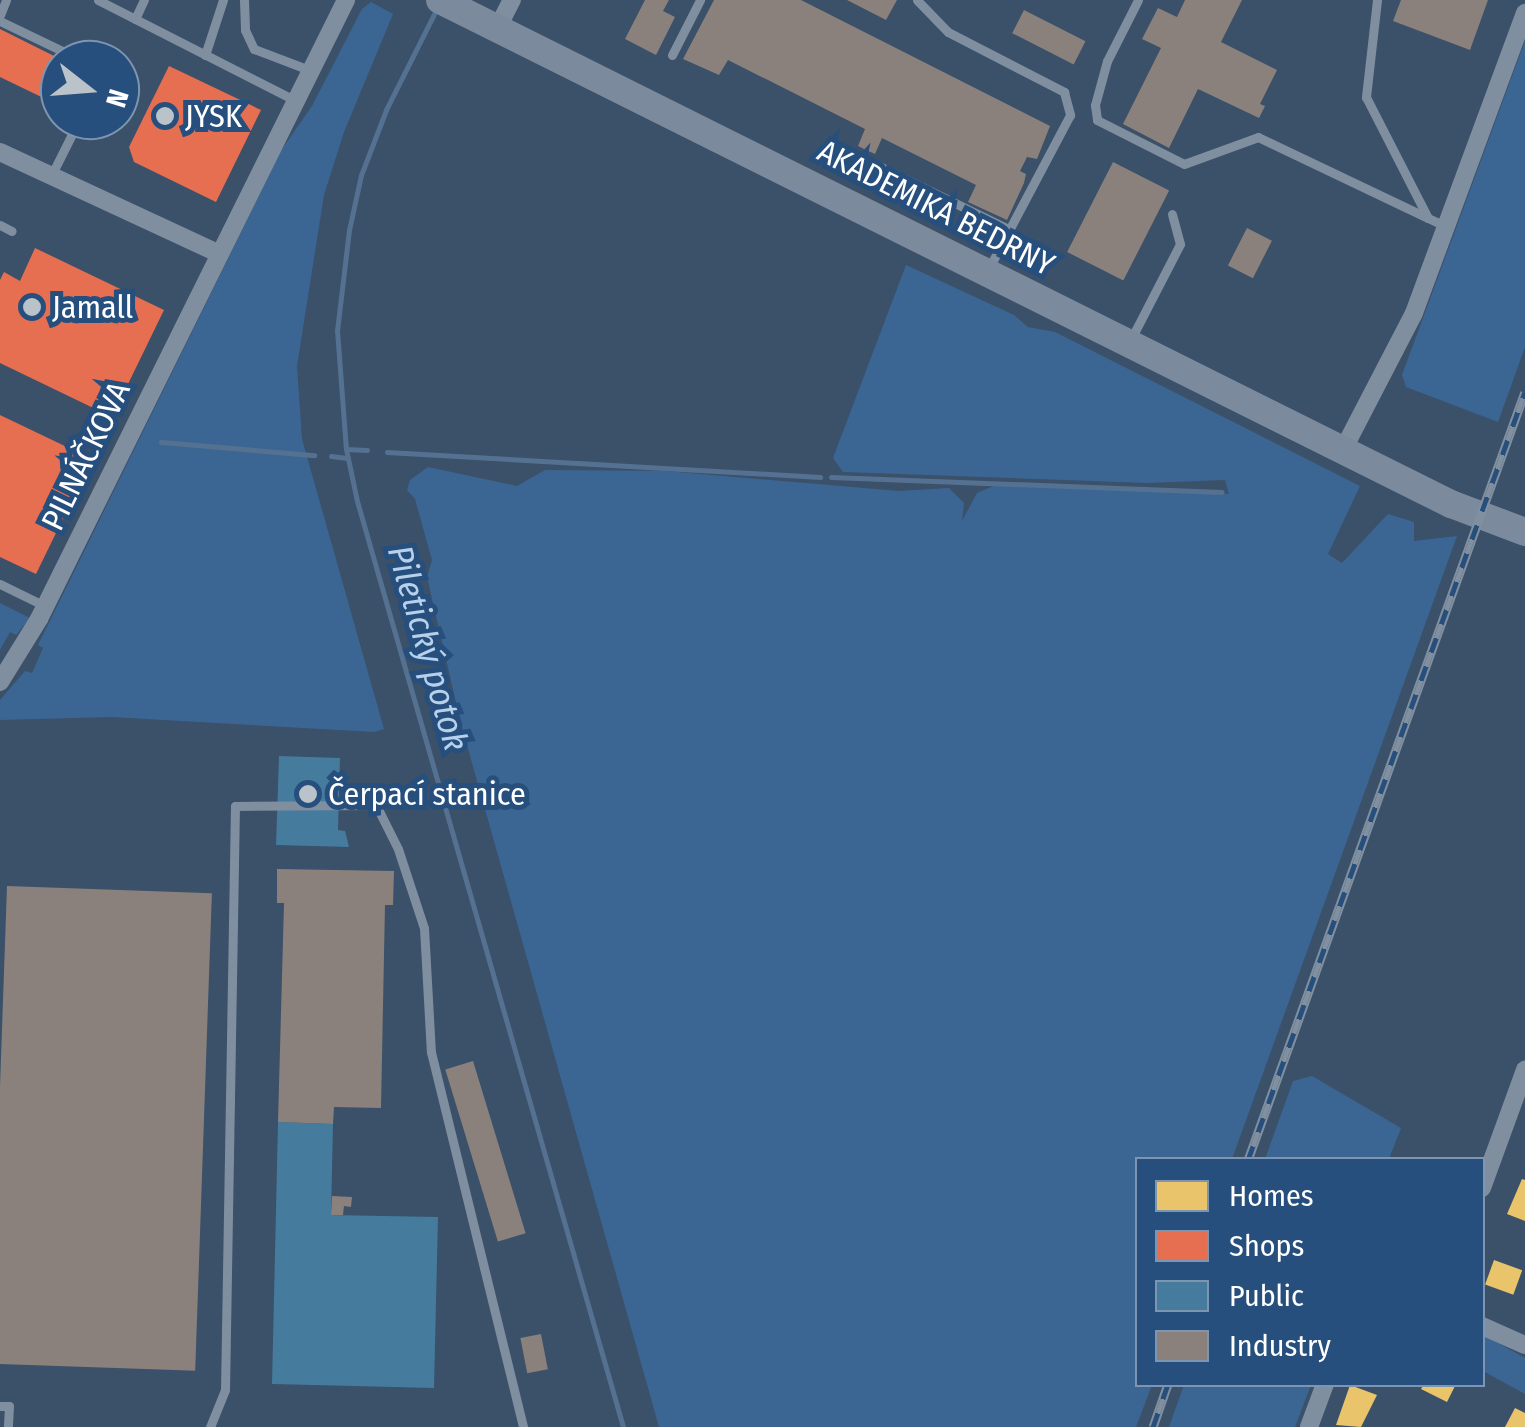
<!DOCTYPE html>
<meta charset="utf-8">
<style>
body{margin:0}
#map{position:relative;width:1525px;height:1427px;overflow:hidden;background:#3b5069;font-family:"Fira Sans Condensed",sans-serif}
div>[style]{position:absolute}
.green>*{inset:0;background:#3b6693}
.homes>*{inset:0;background:#e9c46a;transform-origin:0 0}
.shops>*{inset:0;background:#e76f51}
.public>*{inset:0;background:#457b9d}
.industry>*{inset:0;background:#8a817c;transform-origin:0 0}
.stream>*{height:5px;margin:-2.5px;padding:0 2.5px;transform-origin:2.5px;border-radius:2.5px;background:#557191}
.lane>*{height:9px;margin:-4.5px;padding:0 4.5px;transform-origin:4.5px;border-radius:4.5px;background:#808fa0}
.street>*{height:18px;margin:-9px;padding:0 9px;transform-origin:9px;border-radius:9px;background:#808fa0}
.secondary>*{height:28px;margin:-14px;padding:0 14px;transform-origin:14px;border-radius:14px;background:#7b8a9c}
.rail>*{height:9px;margin-top:-4.5px;transform-origin:0;background:repeating-linear-gradient(90deg,#274f7d 0 15px,#8190a0 0 30px);box-sizing:border-box;border-block:2px solid #8190a0}
.dots>*{width:28px;height:28px;translate:-50% -50%;box-sizing:border-box;border:5px solid #274f7d;border-radius:50%}
span{translate:-50% -50%;white-space:nowrap;text-align:center;line-height:1.15;-webkit-text-stroke:10px #274f7d;paint-order:stroke}
.poi-label{font-size:32px;color:#fff}
.left{translate:0 -50%;text-align:left}
.street-label{font-size:32px;color:#fff}
.water-label{font-size:35px;color:#b7d1ec;font-style:italic}
.legend{position:absolute;left:1135px;top:1157px;width:350px;height:230px;box-sizing:border-box;background:#274f7d;border:2px solid #7d95b1;margin:0;padding:12px 18px;list-style:none;font-size:30px;color:#fff}
.legend li{display:flex;align-items:center;gap:20px;height:50px}
.legend b{width:50px;border:2px solid #7d95b1}
.north{position:absolute;left:40px;top:40px;width:100px;height:100px;box-sizing:border-box;background:#274f7d;border:2px solid #7d95b1;border-radius:50%;rotate:107deg;font-size:28px;font-weight:700;line-height:40px;text-align:center;color:#fff}
.north::after{content:'';display:block;margin:auto;width:35px;height:45px;background:#bac2ca;clip-path:polygon(50% 0,100% 100%,50% 72%,0 100%)}
</style>
<div id="map">
<div class="green">
<div style="clip-path:polygon(371px 2px,393px 14px,344px 132px,324px 195px,297px 366px,302px 439px,384px 729px,374px 732px,111px 717px,0 720px,0 700px,25px 671px,32px 673px,43px 648px,38px 645px,282px 149px,312px 106px,362px 9px)"></div>
<div style="clip-path:polygon(1525px 41px,1525px 347px,1498px 422px,1406px 387px,1402px 375px)"></div>
<div style="clip-path:polygon(906px 265px,1014px 315px,1028px 327px,1055px 332px,1360px 486px,1328px 554px,1342px 563px,1388px 514px,1414px 522px,1414px 541px,1457px 536px,1232px 1159px,1138px 1160px,1138px 1384px,1152px 1385px,1136px 1427px,659px 1427px,461px 724px,427px 577px,432px 560px,415px 499px,407px 490px,410px 480px,428px 467px,517px 486px,545px 470px,665px 471px,899px 491px,949px 488px,964px 503px,962px 521px,977px 493px,996px 485px,1229px 494px,1225px 480px,1148px 483px,843px 472px,833px 458px)"></div>
<div style="clip-path:polygon(0 603px,30px 618px,16px 635px,10px 632px,0 650px)"></div>
<div style="clip-path:polygon(1312px 1076px,1401px 1128px,1389px 1159px,1265px 1159px,1293px 1081px)"></div>
<div style="clip-path:polygon(1482px 1334px,1525px 1358px,1525px 1394px,1483px 1371px)"></div>
<div style="clip-path:polygon(1184px 1385px,1184px 1384px,1311px 1385px,1295px 1427px,1169px 1427px)"></div>
</div>
<div class="homes">
<div style="clip-path:polygon(1522px 1179px,1525px 1180px,1525px 1221px,1507px 1214px)"></div>
<div style="left:1494px;top:1260px;width:30px;height:26px;rotate:20deg"></div>
<div style="clip-path:polygon(1424px 1384px,1456px 1384px,1447px 1402px,1421px 1389px)"></div>
<div style="clip-path:polygon(1350px 1385px,1377px 1395px,1361px 1427px,1336px 1425px)"></div>
<div style="clip-path:polygon(1515px 1408px,1525px 1413px,1525px 1427px,1505px 1427px)"></div>
</div>
<div class="shops">
<div style="clip-path:polygon(0 29px,60px 59px,60px 106px,0 77px)"></div>
<div style="clip-path:polygon(169px 66px,261px 110px,216px 202px,134px 162px,129px 147px)"></div>
<div style="clip-path:polygon(35px 248px,164px 310px,112px 417px,0 363px,0 280px,4px 272px,20px 281px)"></div>
<div style="clip-path:polygon(0 415px,92px 459px,36px 574px,0 557px)"></div>
</div>
<div class="public">
<div style="clip-path:polygon(279px 756px,340px 758px,338px 830px,345px 831px,349px 847px,276px 845px)"></div>
<div style="clip-path:polygon(278px 1122px,333px 1124px,331px 1215px,438px 1217px,434px 1388px,272px 1384px)"></div>
</div>
<div class="industry">
<div style="clip-path:polygon(645px 0,669px 0,663px 11px,675px 17px,656px 55px,625px 39px)"></div>
<div style="clip-path:polygon(714px 0,801px 0,1050px 126px,1037px 159px,1027px 157px,1020px 171px,1026px 174px,1024px 183px,1007px 220px,968px 202px,976px 185px,882px 138px,875px 154px,864px 149px,858px 146px,865px 129px,728px 60px,719px 75px,683px 59px)"></div>
<div style="clip-path:polygon(847px 0,897px 0,886px 20px)"></div>
<div style="clip-path:polygon(1185px 0,1242px 0,1221px 42px,1277px 70px,1260px 104px,1265px 106px,1259px 118px,1198px 89px,1169px 148px,1123px 124px,1161px 48px,1142px 39px,1158px 8px,1177px 17px)"></div>
<div style="clip-path:polygon(1401px 0,1488px 0,1470px 50px,1393px 21px)"></div>
<div style="left:1024px;top:10px;width:69px;height:26px;rotate:27deg"></div>
<div style="left:1113px;top:162px;width:63px;height:101px;rotate:27deg"></div>
<div style="left:1247px;top:228px;width:28px;height:42px;rotate:27deg"></div>
<div style="clip-path:polygon(277px 869px,394px 871px,393px 905px,385px 905px,381px 1108px,334px 1107px,333px 1124px,278px 1122px,284px 903px,277px 903px)"></div>
<div style="left:7px;top:886px;width:205px;height:478px;rotate:2deg"></div>
<div style="left:473px;top:1061px;width:180px;height:29px;rotate:73deg"></div>
<div style="clip-path:polygon(332px 1196px,352px 1197px,351px 1207px,344px 1206px,343px 1215px,331px 1215px)"></div>
<div style="left:541px;top:1334px;width:36px;height:21px;rotate:79deg"></div>
</div>
<div class="stream">
<div style="left:437px;top:8px;width:114px;rotate:116.6deg"></div>
<div style="left:386px;top:110px;width:70px;rotate:111deg"></div>
<div style="left:361px;top:175px;width:56px;rotate:102.3deg"></div>
<div style="left:349px;top:230px;width:101px;rotate:96.8deg"></div>
<div style="left:337px;top:330px;width:119px;rotate:85.7deg"></div>
<div style="left:346px;top:449px;width:53px;rotate:78.1deg"></div>
<div style="left:357px;top:501px;width:963px;rotate:73.97deg"></div>
<div style="left:161px;top:442px;width:154px;rotate:4.9deg"></div>
<div style="left:346px;top:449px;width:21px;rotate:3deg"></div>
<div style="left:387px;top:452px;width:434px;rotate:3.3deg"></div>
<div style="left:331px;top:456px;width:16px;rotate:7deg"></div>
<div style="left:831px;top:477px;width:391px;rotate:2.2deg"></div>
</div>
<div class="lane">
<div style="left:98px;top:0;width:222px;rotate:27deg"></div>
<div style="left:244px;top:0;width:30px;rotate:88deg"></div>
<div style="left:245px;top:30px;width:21px;rotate:65deg"></div>
<div style="left:254px;top:49px;width:62px;rotate:20.8deg"></div>
<div style="left:917px;top:0;width:45px;rotate:45.9deg"></div>
<div style="left:948px;top:32px;width:131px;rotate:27.3deg"></div>
<div style="left:1064px;top:92px;width:24px;rotate:75deg"></div>
<div style="left:1070px;top:115px;width:173px;rotate:117.9deg"></div>
<div style="left:1138px;top:0;width:68px;rotate:116.9deg"></div>
<div style="left:1107px;top:61px;width:46px;rotate:105.3deg"></div>
<div style="left:1095px;top:105px;width:15px;rotate:82deg"></div>
<div style="left:1097px;top:120px;width:97px;rotate:26.8deg"></div>
<div style="left:1184px;top:164px;width:79px;rotate:-20deg"></div>
<div style="left:1258px;top:137px;width:188px;rotate:25.5deg"></div>
<div style="left:1377px;top:0;width:98px;rotate:96.5deg"></div>
<div style="left:1366px;top:97px;width:136px;rotate:62.9deg"></div>
<div style="left:1428px;top:218px;width:21px;rotate:25deg"></div>
<div style="left:0;top:15px;width:16px;rotate:-68deg"></div>
<div style="left:135px;top:19px;width:21px;rotate:-65deg"></div>
<div style="left:0;top:21px;width:90px;rotate:25.7deg"></div>
<div style="left:205px;top:55px;width:58px;rotate:-71.9deg"></div>
<div style="left:672px;top:55px;width:62px;rotate:-63deg"></div>
<div style="left:877px;top:165px;width:148px;rotate:26deg"></div>
<div style="left:51px;top:176px;width:63px;rotate:-63.4deg"></div>
<div style="left:0;top:225px;width:13px;rotate:27deg"></div>
<div style="left:1130px;top:341px;width:109px;rotate:-62.7deg"></div>
<div style="left:1180px;top:244px;width:31px;rotate:-105deg"></div>
<div style="left:0;top:584px;width:50px;rotate:26.1deg"></div>
<div style="left:0;top:1406px;width:9px"></div>
<div style="left:9px;top:1406px;width:21px;rotate:93deg"></div>
<div style="left:210px;top:1427px;width:40px;rotate:-68deg"></div>
<div style="left:225px;top:1390px;width:584px;rotate:-89.02deg"></div>
<div style="left:235px;top:806px;width:141px;rotate:-0.4deg"></div>
<div style="left:376px;top:805px;width:49px;rotate:63.4deg"></div>
<div style="left:398px;top:849px;width:83px;rotate:71.8deg"></div>
<div style="left:424px;top:928px;width:124px;rotate:86.8deg"></div>
<div style="left:431px;top:1052px;width:386px;rotate:76.2deg"></div>
</div>
<div class="street">
<div style="left:497px;top:29px;width:33px;rotate:-63deg"></div>
<div style="left:0;top:152px;width:242px;rotate:24.9deg"></div>
<div style="left:1343px;top:450px;width:154px;rotate:-62.6deg"></div>
<div style="left:1414px;top:313px;width:320px;rotate:-69.7deg"></div>
<div style="left:0;top:682px;width:74px;rotate:-58.2deg"></div>
<div style="left:39px;top:619px;width:691px;rotate:-63.62deg"></div>
<div style="left:1482px;top:1188px;width:126px;rotate:-70deg"></div>
<div style="left:1482px;top:1326px;width:47px;rotate:23.8deg"></div>
<div style="left:1309px;top:1427px;width:46px;rotate:-69.6deg"></div>
</div>
<div class="secondary">
<div style="left:440px;top:0;width:1130px;rotate:26.5deg"></div>
<div style="left:1451px;top:504px;width:79px;rotate:20.7deg"></div>
</div>
<div class="rail">
<div style="left:1248px;top:1160px;width:816px;rotate:-70.17deg"></div>
<div style="left:1153px;top:1427px;width:46px;rotate:-70.8deg"></div>
</div>
<div class="dots">
<div style="left:165px;top:116px;background:#bac2ca"></div>
<div style="left:32px;top:307px;background:#bac2ca"></div>
<div style="left:308px;top:794px;background:#bac2ca"></div>
</div>
<div class="poi-label">
<span class="left" style="left:185px;top:116px">JYSK</span>
<span class="left" style="left:52px;top:307px">Jamall</span>
<span class="left" style="left:328px;top:794px">Čerpací stanice</span>
</div>
<div class="street-label">
<span style="left:936px;top:208px;rotate:27deg">AKADEMIKA BEDRNY</span>
<span style="left:86px;top:456px;rotate:-64deg">PILNÁČKOVA</span>
</div>
<div class="water-label">
<span style="left:428px;top:648px;rotate:74deg">Piletický potok</span>
</div>
<ul class="legend">
<li><b style="height:28px;background:#e9c46a"></b>Homes</li>
<li><b style="height:28px;background:#e76f51"></b>Shops</li>
<li><b style="height:28px;background:#457b9d"></b>Public</li>
<li><b style="height:28px;background:#8a817c"></b>Industry</li>
</ul>
<div class="north">N</div>
</div>
